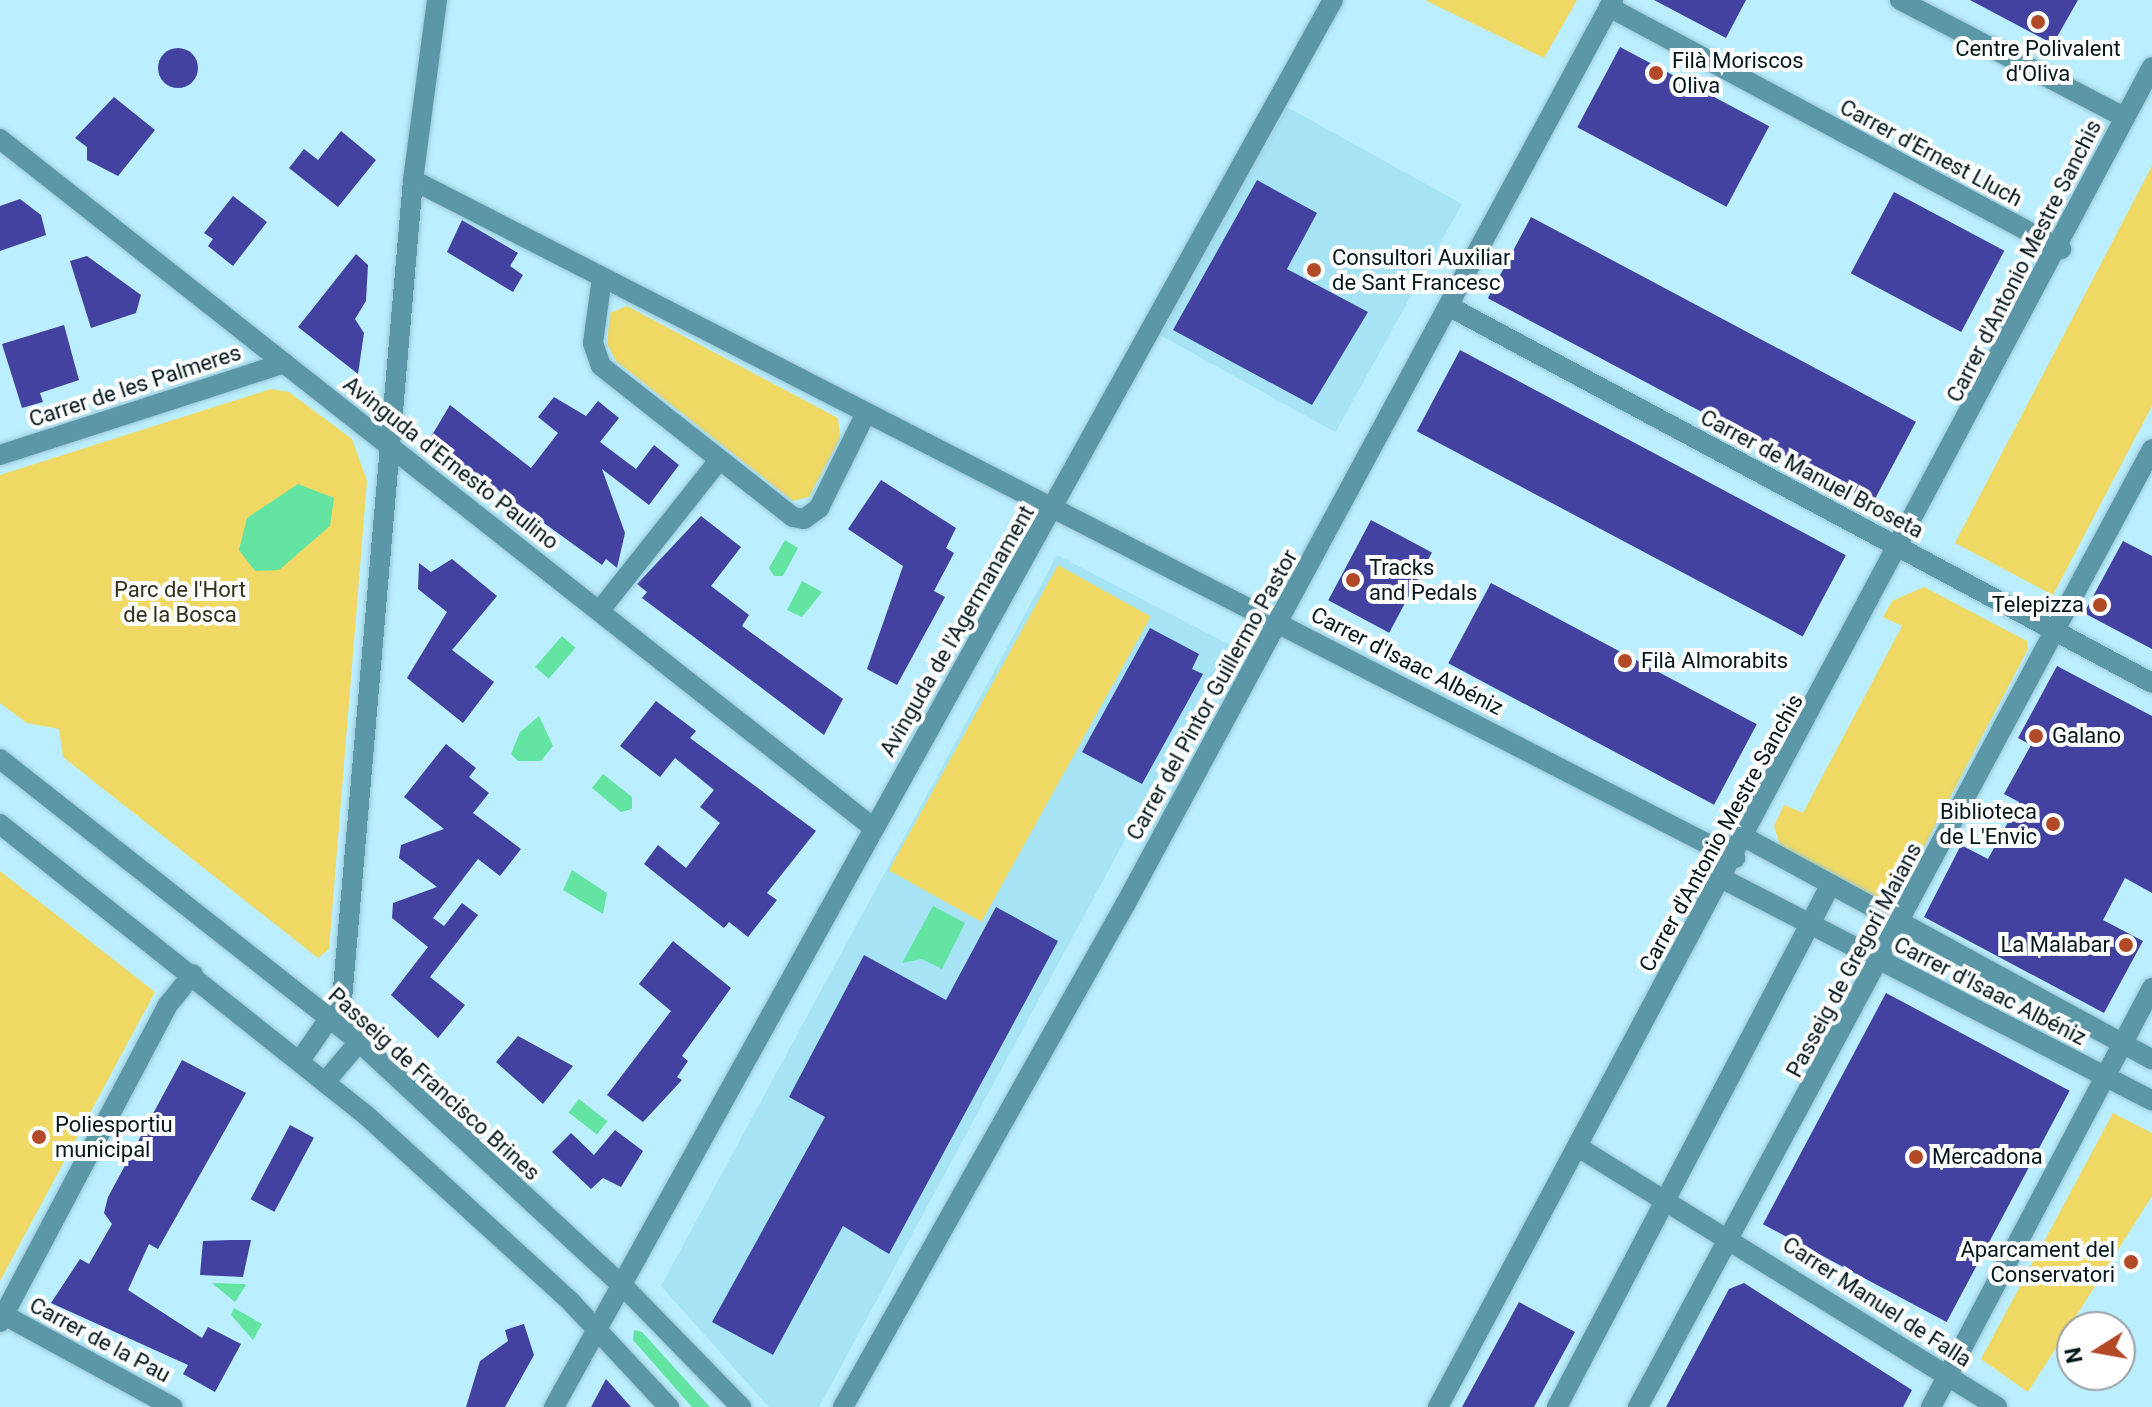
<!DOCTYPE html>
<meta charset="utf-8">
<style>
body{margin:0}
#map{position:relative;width:2152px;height:1407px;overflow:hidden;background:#bbeefe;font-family:Roboto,sans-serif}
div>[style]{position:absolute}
.built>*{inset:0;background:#a6e3f5;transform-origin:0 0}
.green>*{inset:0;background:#efd864;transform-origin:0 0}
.water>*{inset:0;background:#63e4a3;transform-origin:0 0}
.building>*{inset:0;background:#4342a0;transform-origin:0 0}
.round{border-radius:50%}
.roads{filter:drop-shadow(0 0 2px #9ac7d5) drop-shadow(0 0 2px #9ac7d5)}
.minor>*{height:20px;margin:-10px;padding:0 10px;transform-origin:10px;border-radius:10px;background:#5c97a8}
.dots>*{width:22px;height:22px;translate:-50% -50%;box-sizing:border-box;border:4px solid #fff;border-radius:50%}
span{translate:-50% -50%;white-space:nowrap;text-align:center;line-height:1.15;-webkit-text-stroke:8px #fff;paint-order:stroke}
.poi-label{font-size:22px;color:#04171c}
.left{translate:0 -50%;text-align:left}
.right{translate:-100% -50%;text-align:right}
.street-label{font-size:22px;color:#04171c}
.park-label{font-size:22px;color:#34301a}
.north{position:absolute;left:2056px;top:1311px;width:80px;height:80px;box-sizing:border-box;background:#fff;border:2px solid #9ba2a4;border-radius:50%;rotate:259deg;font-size:22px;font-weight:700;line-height:32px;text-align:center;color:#04171c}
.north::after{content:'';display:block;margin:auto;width:28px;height:36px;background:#b24a27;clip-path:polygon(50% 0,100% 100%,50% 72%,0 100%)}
</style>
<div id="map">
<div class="built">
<div style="left:1287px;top:107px;width:200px;height:261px;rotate:29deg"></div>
<div style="clip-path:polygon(1057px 555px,1230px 645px,819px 1407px,769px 1407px,661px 1286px)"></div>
</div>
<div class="green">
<div style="clip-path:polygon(1425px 0,1577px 0,1544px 58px)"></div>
<div style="clip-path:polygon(2152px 166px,2152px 406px,2053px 595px,1955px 543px)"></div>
<div style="clip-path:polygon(627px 306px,838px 418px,840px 438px,809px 497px,793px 501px,616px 361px,607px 344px,610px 313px)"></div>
<div style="clip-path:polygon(271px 389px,289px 392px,352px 439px,367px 481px,329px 949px,318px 958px,63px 757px,59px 729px,27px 723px,0 703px,0 475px)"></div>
<div style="left:1058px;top:565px;width:106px;height:349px;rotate:29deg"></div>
<div style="clip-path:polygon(1924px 587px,2027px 641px,2028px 649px,1895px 902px,1886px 905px,1781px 849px,1774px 826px,1784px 805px,1803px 813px,1902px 626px,1883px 617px,1892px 601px)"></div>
<div style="clip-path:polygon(0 871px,155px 992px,0 1281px)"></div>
<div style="clip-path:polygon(2113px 1113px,2152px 1133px,2152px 1196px,2028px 1392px,1981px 1359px)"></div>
</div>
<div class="water">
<div style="clip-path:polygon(298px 484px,334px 498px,330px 526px,279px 570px,255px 571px,239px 550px,247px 518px)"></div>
<div style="clip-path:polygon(785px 540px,798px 548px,783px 576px,774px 576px,769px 568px)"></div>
<div style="clip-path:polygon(802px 581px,822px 592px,802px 617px,787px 610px)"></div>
<div style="left:562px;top:636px;width:18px;height:41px;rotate:41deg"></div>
<div style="clip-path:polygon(539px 716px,553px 746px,541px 761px,518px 761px,511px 754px,520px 732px)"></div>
<div style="clip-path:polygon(603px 774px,632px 797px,632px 809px,621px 812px,592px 788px)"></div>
<div style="clip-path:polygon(572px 870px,607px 893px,603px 914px,563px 890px)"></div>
<div style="clip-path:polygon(933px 906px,965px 923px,942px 969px,922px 959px,902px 963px)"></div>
<div style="left:579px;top:1099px;width:36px;height:17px;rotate:38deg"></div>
<div style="clip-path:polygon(212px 1283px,244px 1284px,246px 1285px,235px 1302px)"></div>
<div style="clip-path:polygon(234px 1308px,262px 1324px,253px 1340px,231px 1315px)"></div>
<div style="clip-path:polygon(634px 1330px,642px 1332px,710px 1407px,692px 1407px,633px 1340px)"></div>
</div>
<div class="building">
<div style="clip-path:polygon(1654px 0,1746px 0,1726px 38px)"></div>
<div style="clip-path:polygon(1970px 0,2078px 0,2053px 44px)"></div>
<div style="left:1620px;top:47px;width:169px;height:91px;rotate:28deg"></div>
<div class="round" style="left:158px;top:48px;width:40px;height:40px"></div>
<div style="clip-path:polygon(114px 97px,155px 130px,118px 176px,87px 160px,87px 147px,75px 138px)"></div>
<div style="clip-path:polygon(341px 131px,376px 160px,338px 207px,289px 168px,304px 149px,318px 160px)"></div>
<div style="clip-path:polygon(1257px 180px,1317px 213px,1287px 269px,1368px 312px,1312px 405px,1173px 330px)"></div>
<div style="left:1894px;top:192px;width:125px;height:92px;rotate:28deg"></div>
<div style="clip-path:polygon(233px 196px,267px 222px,233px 266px,208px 246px,213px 239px,204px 233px)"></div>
<div style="clip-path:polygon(20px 199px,41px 215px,46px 235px,0 251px,0 206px)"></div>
<div style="left:1531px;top:217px;width:436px;height:92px;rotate:28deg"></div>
<div style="clip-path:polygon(462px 220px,518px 253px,510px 266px,523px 275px,513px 292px,447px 252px)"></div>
<div style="clip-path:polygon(356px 254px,368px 265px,366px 301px,355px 319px,364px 333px,358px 374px,298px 327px)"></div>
<div style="clip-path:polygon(87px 256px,141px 295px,136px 313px,91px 328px,70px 261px)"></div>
<div style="clip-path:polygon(64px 325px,79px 380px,40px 393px,43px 402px,22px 408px,2px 344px)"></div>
<div style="left:1460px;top:350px;width:437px;height:92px;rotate:28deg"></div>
<div style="clip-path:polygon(554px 397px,586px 416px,598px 401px,619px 418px,600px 442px,636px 469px,654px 445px,679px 465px,649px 505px,602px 469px,625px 533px,617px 568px,606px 559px,602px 565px,429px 440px,450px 405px,531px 468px,558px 433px,538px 417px)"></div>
<div style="clip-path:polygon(881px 480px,956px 528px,946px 548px,954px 553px,934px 591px,945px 597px,897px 685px,867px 669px,903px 566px,848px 529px)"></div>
<div style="clip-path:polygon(701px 516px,741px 547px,711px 586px,749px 615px,742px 626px,843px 699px,824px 735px,642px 598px,647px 592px,637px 584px)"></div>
<div style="left:1371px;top:520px;width:69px;height:91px;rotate:28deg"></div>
<div style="clip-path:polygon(2123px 541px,2152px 556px,2152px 649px,2084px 613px)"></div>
<div style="clip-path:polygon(452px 559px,497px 596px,452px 650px,494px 682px,463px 723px,407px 678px,447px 612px,418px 589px,419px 563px,431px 572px)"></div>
<div style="left:1491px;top:583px;width:301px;height:91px;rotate:28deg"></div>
<div style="clip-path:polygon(1150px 628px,1199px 654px,1192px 669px,1203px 674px,1142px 784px,1082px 752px)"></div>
<div style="clip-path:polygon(2057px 666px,2152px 716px,2152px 893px,2125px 878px,2103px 920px,2143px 941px,2104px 1013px,1924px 917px,1961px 845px,1988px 859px,2019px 802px,2004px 794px,2031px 745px,2018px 738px)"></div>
<div style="clip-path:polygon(656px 701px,696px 731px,690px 738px,816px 831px,767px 893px,777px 900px,748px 937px,729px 922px,724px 928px,644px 864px,658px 845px,686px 868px,720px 823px,700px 807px,714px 790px,675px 758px,660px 777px,620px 746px)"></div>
<div style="clip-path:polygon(446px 744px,476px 768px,469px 777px,489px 793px,473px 813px,521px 849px,500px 876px,478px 859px,433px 918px,444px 926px,462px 903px,478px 915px,430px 977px,465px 1005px,438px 1038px,391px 995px,428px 947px,392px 918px,393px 903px,437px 887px,399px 858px,401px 845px,444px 829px,404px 797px)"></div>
<div style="clip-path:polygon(996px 907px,1058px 941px,889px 1254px,843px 1226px,773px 1355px,712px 1322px,825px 1117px,789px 1097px,864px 955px,946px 1000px)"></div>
<div style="clip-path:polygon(673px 941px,731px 988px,682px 1056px,688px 1061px,677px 1077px,682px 1080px,643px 1122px,607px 1095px,671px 1011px,639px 984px)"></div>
<div style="left:1886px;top:993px;width:208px;height:262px;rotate:28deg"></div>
<div style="clip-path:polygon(518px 1036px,573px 1066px,543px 1104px,496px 1062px)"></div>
<div style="clip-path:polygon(182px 1060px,246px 1093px,158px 1249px,149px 1244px,128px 1290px,202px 1338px,208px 1327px,241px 1344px,215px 1392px,183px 1374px,188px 1365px,51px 1303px,80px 1259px,89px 1264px,112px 1224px,104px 1213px,108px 1197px)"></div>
<div style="left:290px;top:1125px;width:27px;height:84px;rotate:28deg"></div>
<div style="clip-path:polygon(615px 1130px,643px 1151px,621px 1187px,603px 1178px,591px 1189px,552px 1152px,571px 1133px,594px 1155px)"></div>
<div style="clip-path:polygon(230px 1240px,251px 1240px,243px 1277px,200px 1275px,203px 1241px)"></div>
<div style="clip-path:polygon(1744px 1283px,1912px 1390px,1903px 1407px,1666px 1407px,1729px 1289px)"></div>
<div style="clip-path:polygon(1519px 1302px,1575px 1332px,1534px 1407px,1462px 1407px)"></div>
<div style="clip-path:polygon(524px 1324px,534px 1355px,505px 1407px,466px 1407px,480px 1361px,508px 1341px,505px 1330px)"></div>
<div style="clip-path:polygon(606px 1379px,631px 1407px,591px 1407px)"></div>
</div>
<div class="roads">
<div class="minor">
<div style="left:1900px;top:0;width:253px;rotate:27.6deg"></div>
<div style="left:1609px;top:7px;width:513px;rotate:28.16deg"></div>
<div style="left:0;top:139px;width:1109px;rotate:38.26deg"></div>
<div style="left:413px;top:180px;width:1486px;rotate:27.15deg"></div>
<div style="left:602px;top:278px;width:66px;rotate:97.9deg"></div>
<div style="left:593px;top:343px;width:24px;rotate:71deg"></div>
<div style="left:601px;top:366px;width:244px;rotate:38.2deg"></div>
<div style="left:793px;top:517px;width:11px;rotate:10deg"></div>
<div style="left:804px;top:519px;width:19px;rotate:-36deg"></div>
<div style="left:819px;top:508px;width:102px;rotate:-63.7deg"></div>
<div style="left:1450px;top:307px;width:796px;rotate:28.17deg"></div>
<div style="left:0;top:455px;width:299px;rotate:-17.9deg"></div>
<div style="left:601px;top:609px;width:190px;rotate:-51.6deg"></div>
<div style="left:0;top:759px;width:457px;rotate:38.2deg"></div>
<div style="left:359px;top:1042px;width:361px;rotate:42.8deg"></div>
<div style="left:624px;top:1287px;width:168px;rotate:45.7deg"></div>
<div style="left:0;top:824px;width:470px;rotate:38.5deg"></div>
<div style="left:368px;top:1117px;width:275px;rotate:42.3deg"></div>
<div style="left:571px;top:1302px;width:144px;rotate:47deg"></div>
<div style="left:1746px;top:838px;width:462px;rotate:28.6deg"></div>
<div style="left:1723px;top:879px;width:483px;rotate:27.3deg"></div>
<div style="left:301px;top:1059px;width:72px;rotate:-55.2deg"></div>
<div style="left:342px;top:1000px;width:823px;rotate:-85.05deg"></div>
<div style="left:413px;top:180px;width:182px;rotate:-82.4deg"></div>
<div style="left:326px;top:1081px;width:51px;rotate:-49.8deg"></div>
<div style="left:1578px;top:1147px;width:493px;rotate:31.8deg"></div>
<div style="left:4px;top:1315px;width:192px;rotate:28.6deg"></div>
<div style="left:0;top:1322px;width:357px;rotate:-62.1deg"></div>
<div style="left:167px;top:1006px;width:41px;rotate:-50.9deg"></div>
<div style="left:554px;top:1407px;width:1608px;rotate:-61.03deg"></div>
<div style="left:843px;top:1407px;width:578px;rotate:-60.69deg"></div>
<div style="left:1126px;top:903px;width:1026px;rotate:-61.66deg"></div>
<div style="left:1438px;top:1407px;width:1518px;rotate:-61.95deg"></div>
<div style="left:1557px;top:1407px;width:590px;rotate:-62.35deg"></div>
<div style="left:1638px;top:1407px;width:1087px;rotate:-61.78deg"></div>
<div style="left:1931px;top:1407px;width:474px;rotate:-62.2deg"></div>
</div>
</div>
<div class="dots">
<div style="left:2038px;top:22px;background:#b24a27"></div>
<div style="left:1656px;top:73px;background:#b24a27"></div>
<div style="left:1314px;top:270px;background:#b24a27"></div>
<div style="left:1353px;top:580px;background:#b24a27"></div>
<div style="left:2100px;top:605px;background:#b24a27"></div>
<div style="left:1625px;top:661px;background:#b24a27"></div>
<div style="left:2036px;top:736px;background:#b24a27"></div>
<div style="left:2053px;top:824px;background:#b24a27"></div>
<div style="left:2126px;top:945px;background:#b24a27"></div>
<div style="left:39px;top:1137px;background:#b24a27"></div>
<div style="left:1916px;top:1157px;background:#b24a27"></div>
<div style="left:2131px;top:1262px;background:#b24a27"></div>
</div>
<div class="poi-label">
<span style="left:2038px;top:61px">Centre Polivalent<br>d'Oliva</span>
<span class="left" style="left:1672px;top:73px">Filà Moriscos<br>Oliva</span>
<span class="left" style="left:1332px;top:270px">Consultori Auxiliar<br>de Sant Francesc</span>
<span class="left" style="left:1369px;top:580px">Tracks<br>and Pedals</span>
<span class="right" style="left:2084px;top:605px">Telepizza</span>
<span class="left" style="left:1641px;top:661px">Filà Almorabits</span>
<span class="left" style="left:2052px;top:736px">Galano</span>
<span class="right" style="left:2037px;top:824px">Biblioteca<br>de L'Envic</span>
<span class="right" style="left:2110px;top:945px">La Malabar</span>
<span class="left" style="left:55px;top:1137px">Poliesportiu<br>municipal</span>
<span class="left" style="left:1932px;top:1157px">Mercadona</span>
<span class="right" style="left:2115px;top:1262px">Aparcament del<br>Conservatori</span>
</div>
<div class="street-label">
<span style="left:1931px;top:153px;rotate:28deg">Carrer d'Ernest Lluch</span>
<span style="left:2024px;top:261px;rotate:-63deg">Carrer d'Antonio Mestre Sanchis</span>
<span style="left:135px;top:386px;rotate:-18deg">Carrer de les Palmeres</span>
<span style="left:451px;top:463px;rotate:38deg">Avinguda d'Ernesto Paulino</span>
<span style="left:1812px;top:474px;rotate:28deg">Carrer de Manuel Broseta</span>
<span style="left:957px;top:631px;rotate:-60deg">Avinguda de l'Agermanament</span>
<span style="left:1407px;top:661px;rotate:27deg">Carrer d'Isaac Albéniz</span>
<span style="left:1212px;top:695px;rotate:-61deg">Carrer del Pintor Guillermo Pastor</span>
<span style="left:1721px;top:833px;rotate:-61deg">Carrer d'Antonio Mestre Sanchis</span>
<span style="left:1854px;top:960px;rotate:-62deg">Passeig de Gregori Maians</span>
<span style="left:1990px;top:991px;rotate:27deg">Carrer d'Isaac Albéniz</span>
<span style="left:434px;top:1084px;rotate:42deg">Passeig de Francisco Brines</span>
<span style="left:1877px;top:1302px;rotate:33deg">Carrer Manuel de Falla</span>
<span style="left:100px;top:1340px;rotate:28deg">Carrer de la Pau</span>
</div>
<div class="park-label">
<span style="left:180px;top:602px">Parc de l'Hort<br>de la Bosca</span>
</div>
<div class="north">N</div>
</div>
